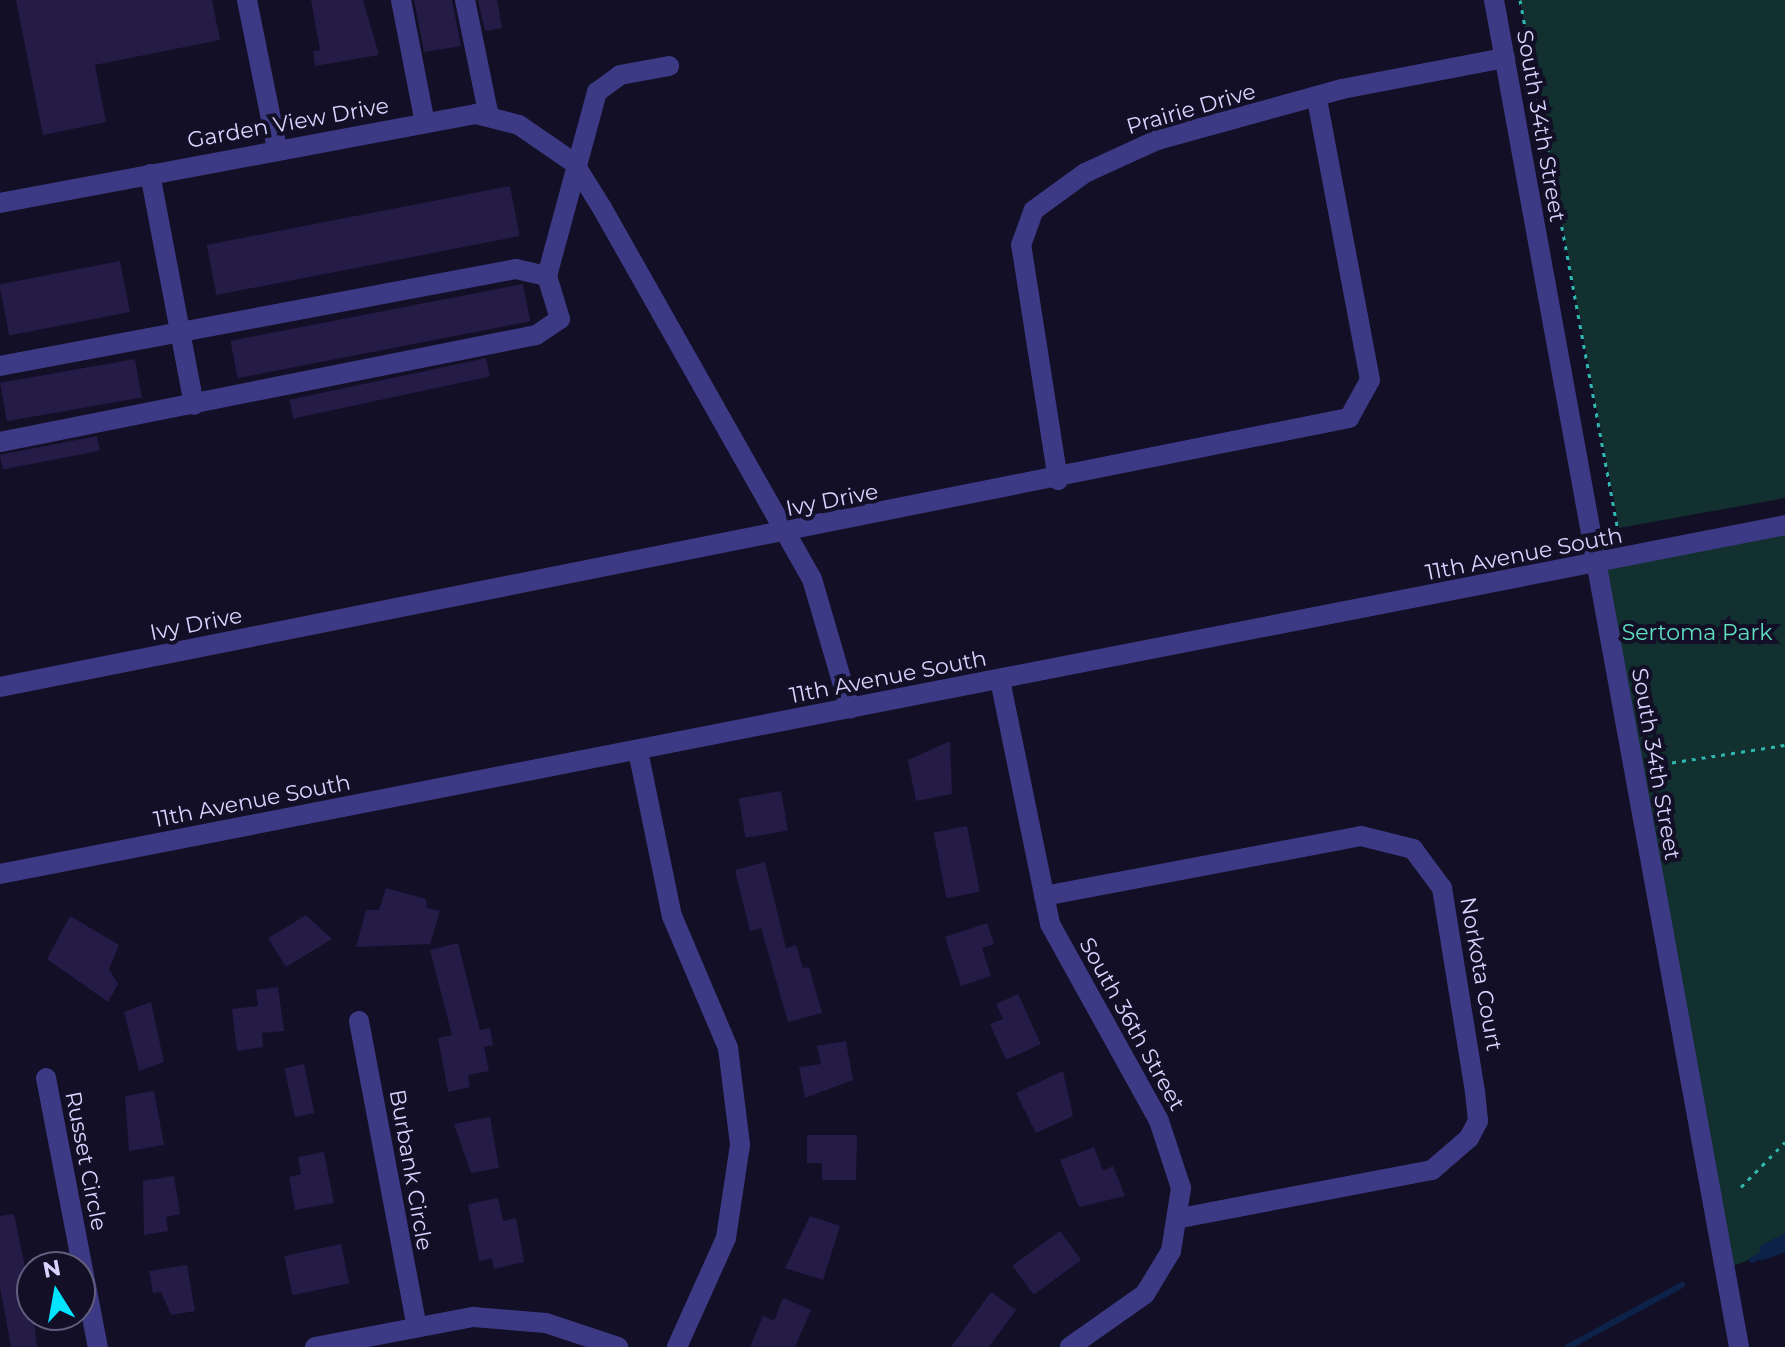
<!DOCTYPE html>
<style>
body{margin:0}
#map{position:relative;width:1785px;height:1347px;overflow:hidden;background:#130f26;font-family:Montserrat,sans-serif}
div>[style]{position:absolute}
.green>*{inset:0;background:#12302f}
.water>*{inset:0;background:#0c2248}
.stream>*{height:6px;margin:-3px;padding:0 3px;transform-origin:3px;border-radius:3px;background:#0c2248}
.building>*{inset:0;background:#241b47;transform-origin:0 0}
.path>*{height:3px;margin-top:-1.5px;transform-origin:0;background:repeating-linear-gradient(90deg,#2fb8b0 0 4px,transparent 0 10px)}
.minor>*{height:20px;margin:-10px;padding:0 10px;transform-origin:10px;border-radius:10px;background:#3d3a85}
span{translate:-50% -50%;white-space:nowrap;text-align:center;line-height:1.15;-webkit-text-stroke:8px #130f26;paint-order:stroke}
.street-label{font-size:22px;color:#d9d4ff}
.park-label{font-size:22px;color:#5fe0c0}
.north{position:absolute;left:16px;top:1251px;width:80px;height:80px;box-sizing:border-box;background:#130f26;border:2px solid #625e7d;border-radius:50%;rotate:349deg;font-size:22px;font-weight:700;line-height:32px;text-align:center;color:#d9d4ff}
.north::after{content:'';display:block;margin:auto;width:28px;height:36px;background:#00e5ff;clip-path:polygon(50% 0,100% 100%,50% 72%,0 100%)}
</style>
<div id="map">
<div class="green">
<div style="clip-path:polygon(1520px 0,1785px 0,1785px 498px,1619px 528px)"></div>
<div style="clip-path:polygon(1785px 525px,1785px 1246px,1733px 1266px,1594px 565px)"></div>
</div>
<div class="water">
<div style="clip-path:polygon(1785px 1233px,1785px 1252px,1761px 1261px,1759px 1247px)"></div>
</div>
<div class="stream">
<div style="left:1752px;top:1260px;width:17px;rotate:-28deg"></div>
<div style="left:1568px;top:1347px;width:130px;rotate:-28.5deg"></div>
</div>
<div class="building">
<div style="clip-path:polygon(16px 0,212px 0,220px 40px,95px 65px,106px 122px,43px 135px)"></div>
<div style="clip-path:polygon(311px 0,363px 0,379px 55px,315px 66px,313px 51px,320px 50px)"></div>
<div style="clip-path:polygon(414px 0,452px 0,461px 46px,424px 52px)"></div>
<div style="clip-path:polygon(478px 0,497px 0,502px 28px,485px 31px)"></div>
<div style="left:510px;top:186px;width:51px;height:309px;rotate:79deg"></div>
<div style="left:120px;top:261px;width:52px;height:123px;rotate:79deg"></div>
<div style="left:523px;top:284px;width:38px;height:298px;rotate:79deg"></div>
<div style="left:486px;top:358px;width:19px;height:201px;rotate:78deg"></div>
<div style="left:135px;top:359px;width:39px;height:137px;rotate:80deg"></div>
<div style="left:97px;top:436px;width:15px;height:99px;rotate:79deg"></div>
<div style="clip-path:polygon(950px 741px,952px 794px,916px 801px,908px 760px)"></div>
<div style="left:781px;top:791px;width:40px;height:43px;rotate:80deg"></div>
<div style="left:967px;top:826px;width:67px;height:34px;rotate:79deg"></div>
<div style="clip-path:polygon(765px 862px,786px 948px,796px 945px,803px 968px,809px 967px,822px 1013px,788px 1022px,761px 928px,750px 931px,735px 870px)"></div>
<div style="clip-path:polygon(386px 888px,426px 899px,427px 908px,440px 911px,430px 944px,356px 947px,366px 910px,379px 910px)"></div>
<div style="clip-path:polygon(306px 915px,332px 939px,286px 967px,268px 938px)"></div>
<div style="clip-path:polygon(70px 916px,119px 945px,109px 969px,118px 984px,108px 1002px,47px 959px)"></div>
<div style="clip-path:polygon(987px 923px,994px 944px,982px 948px,991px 976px,961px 986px,945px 937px)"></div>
<div style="clip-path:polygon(458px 943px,480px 1030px,490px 1028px,493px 1045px,484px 1047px,489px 1071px,468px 1075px,470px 1087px,448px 1092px,438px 1038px,452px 1035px,430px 950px)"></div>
<div style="clip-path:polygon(278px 987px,284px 1031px,262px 1033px,263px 1047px,237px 1051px,232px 1009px,258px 1006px,256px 990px)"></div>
<div style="clip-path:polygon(1018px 994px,1041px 1044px,1006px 1060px,990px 1024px,1003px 1019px,996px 1004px)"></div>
<div style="clip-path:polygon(151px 1002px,164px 1062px,139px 1071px,124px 1012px)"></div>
<div style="clip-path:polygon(846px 1041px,853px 1080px,805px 1098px,799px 1067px,821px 1064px,817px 1046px)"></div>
<div style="left:304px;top:1064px;width:50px;height:20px;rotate:78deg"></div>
<div style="clip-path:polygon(1063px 1071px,1073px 1116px,1036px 1133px,1016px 1093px)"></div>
<div style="clip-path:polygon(154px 1091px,164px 1145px,129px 1151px,125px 1096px)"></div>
<div style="clip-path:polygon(490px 1117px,499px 1168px,471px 1173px,454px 1124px)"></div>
<div style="clip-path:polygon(807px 1135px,857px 1135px,856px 1180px,822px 1180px,822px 1163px,807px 1163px)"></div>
<div style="clip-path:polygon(1094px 1147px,1103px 1171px,1113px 1166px,1125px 1196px,1079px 1207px,1060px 1160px)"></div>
<div style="clip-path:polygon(324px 1152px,334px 1203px,295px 1210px,289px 1177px,301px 1174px,298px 1157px)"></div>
<div style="clip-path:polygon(174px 1176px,180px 1214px,166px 1217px,168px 1231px,144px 1235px,143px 1181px)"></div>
<div style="clip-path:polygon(498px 1198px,503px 1221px,516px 1218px,524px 1262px,494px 1269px,492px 1259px,479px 1261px,468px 1204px)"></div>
<div style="clip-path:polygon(14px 1214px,32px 1301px,37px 1347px,11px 1347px,0 1287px,0 1216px)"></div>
<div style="clip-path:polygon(810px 1216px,840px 1226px,823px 1280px,785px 1268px)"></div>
<div style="left:1060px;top:1231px;width:36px;height:59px;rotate:54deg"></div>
<div style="left:341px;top:1244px;width:40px;height:58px;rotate:78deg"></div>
<div style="clip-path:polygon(187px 1265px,195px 1311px,171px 1315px,161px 1292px,153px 1293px,149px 1271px)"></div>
<div style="clip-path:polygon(991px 1292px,1016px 1310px,989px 1347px,951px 1347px)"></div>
<div style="clip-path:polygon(783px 1298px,811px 1310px,795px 1347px,750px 1347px,763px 1316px,774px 1321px)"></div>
</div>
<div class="path">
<div style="left:1520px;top:0;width:540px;rotate:79.54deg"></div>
<div style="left:1662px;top:764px;width:124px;rotate:-8.8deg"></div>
<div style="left:1741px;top:1187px;width:63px;rotate:-45.6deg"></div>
</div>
<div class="minor">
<div style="left:247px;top:0;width:152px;rotate:78.6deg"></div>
<div style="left:401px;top:0;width:125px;rotate:79deg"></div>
<div style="left:465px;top:0;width:119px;rotate:78.4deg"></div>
<div style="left:1494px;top:0;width:1369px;rotate:79.69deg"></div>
<div style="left:150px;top:174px;width:235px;rotate:79.2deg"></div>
<div style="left:0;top:203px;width:484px;rotate:-10.6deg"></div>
<div style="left:476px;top:114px;width:44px;rotate:14.3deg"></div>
<div style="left:519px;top:125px;width:67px;rotate:34.6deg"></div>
<div style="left:574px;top:163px;width:53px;rotate:58.1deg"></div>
<div style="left:602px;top:208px;width:426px;rotate:60.5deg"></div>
<div style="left:812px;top:579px;width:135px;rotate:73.7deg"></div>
<div style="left:547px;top:276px;width:191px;rotate:-74.8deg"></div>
<div style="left:597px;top:92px;width:29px;rotate:-36deg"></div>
<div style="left:620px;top:75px;width:50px;rotate:-10.4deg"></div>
<div style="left:0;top:366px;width:525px;rotate:-10.65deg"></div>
<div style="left:516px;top:269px;width:32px;rotate:13deg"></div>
<div style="left:547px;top:276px;width:45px;rotate:73.2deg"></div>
<div style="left:560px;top:319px;width:29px;rotate:146deg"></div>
<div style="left:536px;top:335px;width:547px;rotate:168.71deg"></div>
<div style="left:1058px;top:480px;width:238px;rotate:-98.9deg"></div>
<div style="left:1021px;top:245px;width:37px;rotate:-70deg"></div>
<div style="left:1034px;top:210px;width:63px;rotate:-36deg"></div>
<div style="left:1085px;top:173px;width:79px;rotate:-24.6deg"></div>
<div style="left:1157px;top:140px;width:192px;rotate:-15.4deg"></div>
<div style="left:1342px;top:89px;width:166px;rotate:-10.8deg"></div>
<div style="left:1000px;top:680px;width:249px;rotate:78.4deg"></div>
<div style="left:1050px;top:924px;width:225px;rotate:61deg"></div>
<div style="left:1159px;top:1121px;width:71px;rotate:71.8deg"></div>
<div style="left:1181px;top:1188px;width:64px;rotate:99deg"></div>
<div style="left:1171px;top:1251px;width:50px;rotate:121.2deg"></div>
<div style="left:1145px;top:1294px;width:92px;rotate:144.8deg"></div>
<div style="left:0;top:687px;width:1376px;rotate:-11.28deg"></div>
<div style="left:1349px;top:418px;width:43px;rotate:-61.1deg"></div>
<div style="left:1370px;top:380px;width:285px;rotate:-100.7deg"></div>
<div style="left:638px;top:751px;width:168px;rotate:78.4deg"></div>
<div style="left:672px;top:916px;width:143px;rotate:67deg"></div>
<div style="left:728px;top:1048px;width:98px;rotate:82.9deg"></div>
<div style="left:740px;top:1145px;width:94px;rotate:98.6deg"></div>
<div style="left:726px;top:1238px;width:120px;rotate:114.2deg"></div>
<div style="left:0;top:874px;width:1819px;rotate:-11.06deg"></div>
<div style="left:1044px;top:896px;width:323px;rotate:-10.7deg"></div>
<div style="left:1361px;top:836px;width:54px;rotate:14deg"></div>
<div style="left:1413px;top:849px;width:49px;rotate:53.4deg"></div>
<div style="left:1442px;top:888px;width:207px;rotate:80.8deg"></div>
<div style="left:1475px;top:1092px;width:29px;rotate:84deg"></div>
<div style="left:1478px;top:1121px;width:19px;rotate:118deg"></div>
<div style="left:1469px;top:1138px;width:49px;rotate:139.1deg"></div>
<div style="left:1432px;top:1170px;width:256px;rotate:169.2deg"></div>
<div style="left:359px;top:1021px;width:311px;rotate:79.3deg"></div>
<div style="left:46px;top:1078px;width:274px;rotate:79.1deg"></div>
<div style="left:315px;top:1347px;width:161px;rotate:-10.8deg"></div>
<div style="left:473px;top:1317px;width:73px;rotate:4.7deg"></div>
<div style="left:546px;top:1323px;width:76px;rotate:18.4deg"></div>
</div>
<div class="street-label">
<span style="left:1191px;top:109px;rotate:-16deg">Prairie Drive</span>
<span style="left:288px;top:123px;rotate:-10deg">Garden View Drive</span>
<span style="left:1541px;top:126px;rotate:80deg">South 34th Street</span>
<span style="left:832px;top:500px;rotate:-11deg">Ivy Drive</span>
<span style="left:1524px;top:554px;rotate:-11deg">11th Avenue South</span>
<span style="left:196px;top:624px;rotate:-11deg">Ivy Drive</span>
<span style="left:888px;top:677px;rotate:-11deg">11th Avenue South</span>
<span style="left:1656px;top:764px;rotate:80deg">South 34th Street</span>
<span style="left:252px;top:801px;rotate:-11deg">11th Avenue South</span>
<span style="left:1481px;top:974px;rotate:80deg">Norkota Court</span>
<span style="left:1132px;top:1024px;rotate:61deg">South 36th Street</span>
<span style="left:86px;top:1161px;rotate:79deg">Russet Circle</span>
<span style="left:411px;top:1170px;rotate:80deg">Burbank Circle</span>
</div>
<div class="park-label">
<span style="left:1697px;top:633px">Sertoma Park</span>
</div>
<div class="north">N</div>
</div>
